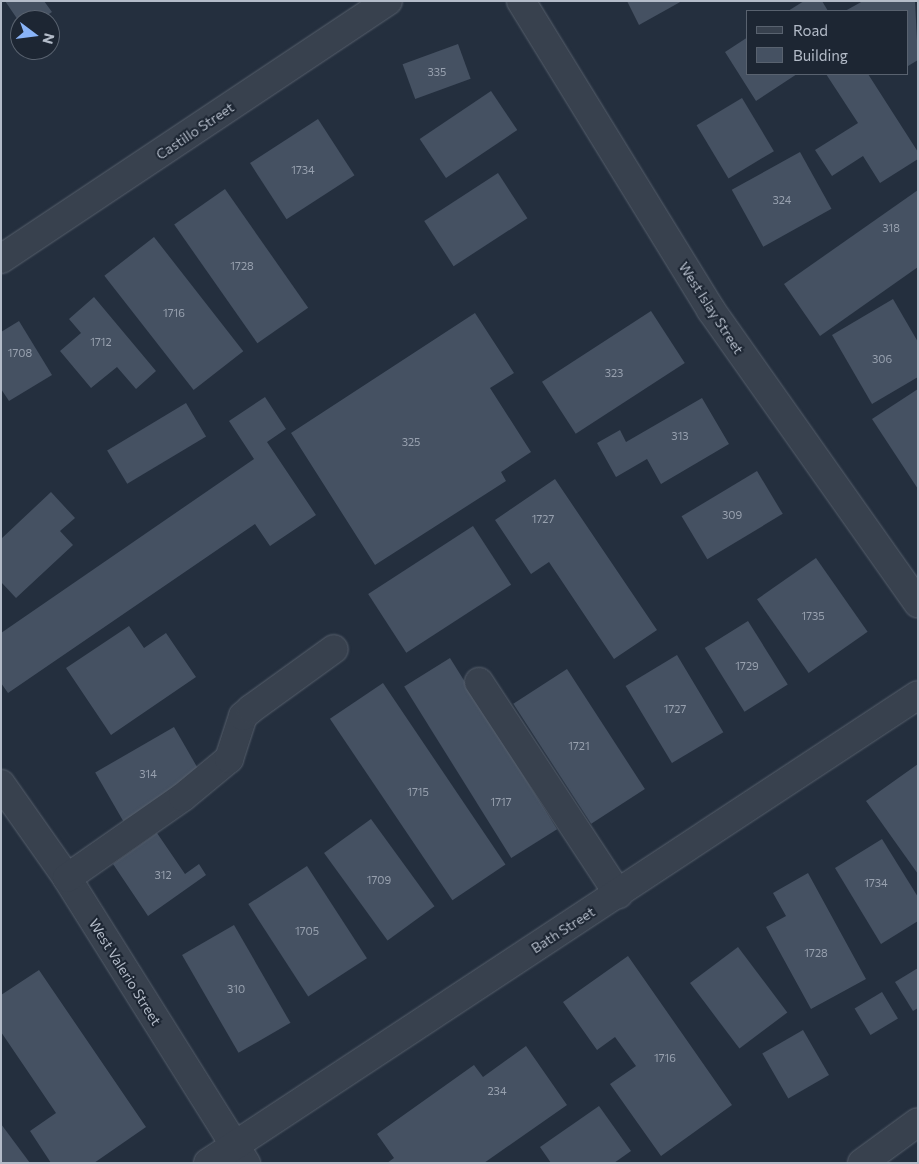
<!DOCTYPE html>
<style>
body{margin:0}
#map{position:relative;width:919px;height:1164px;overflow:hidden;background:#242f3e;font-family:Commissioner,sans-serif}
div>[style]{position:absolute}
.building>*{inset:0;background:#455162;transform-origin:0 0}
.roads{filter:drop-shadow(0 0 1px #565f6c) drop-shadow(0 0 1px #565f6c)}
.minor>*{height:28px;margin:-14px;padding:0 14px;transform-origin:14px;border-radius:14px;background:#38414e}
span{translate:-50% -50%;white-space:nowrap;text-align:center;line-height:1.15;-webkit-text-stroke:4px #1d2633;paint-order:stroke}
.number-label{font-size:11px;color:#98a1af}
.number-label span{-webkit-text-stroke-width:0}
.street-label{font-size:14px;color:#b4bcc9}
.frame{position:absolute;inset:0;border:2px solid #b4bcc9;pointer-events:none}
.legend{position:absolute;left:746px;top:10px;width:162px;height:65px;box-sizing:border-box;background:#1d2633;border:1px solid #59626f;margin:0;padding:6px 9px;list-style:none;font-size:15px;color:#b4bcc9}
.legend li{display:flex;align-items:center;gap:10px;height:25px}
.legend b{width:25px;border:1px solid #59626f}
.north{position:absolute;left:10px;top:10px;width:50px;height:50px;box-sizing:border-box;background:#1d2633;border:1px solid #59626f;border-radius:50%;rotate:105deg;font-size:14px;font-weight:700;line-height:20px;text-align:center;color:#b4bcc9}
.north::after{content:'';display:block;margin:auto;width:18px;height:22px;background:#8ab4f8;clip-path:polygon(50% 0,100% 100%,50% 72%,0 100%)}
</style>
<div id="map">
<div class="building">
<div style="clip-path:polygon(5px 1px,44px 1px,52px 12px,40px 20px,20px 20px,20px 23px)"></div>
<div style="clip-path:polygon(627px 1px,682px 1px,639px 25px)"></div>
<div style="clip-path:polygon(804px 1px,822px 1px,828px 11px,788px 11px)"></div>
<div style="clip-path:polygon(863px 1px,915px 1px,918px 60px,908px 66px,908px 11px,845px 11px)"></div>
<div style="clip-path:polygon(748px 37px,748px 74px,797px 74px,756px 101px,725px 52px)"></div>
<div style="left:458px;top:44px;width:37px;height:59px;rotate:70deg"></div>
<div style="clip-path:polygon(826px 74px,868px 74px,918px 152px,918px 159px,880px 183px,863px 156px,832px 176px,815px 150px,858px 123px)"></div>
<div style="left:491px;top:91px;width:47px;height:86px;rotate:56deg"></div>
<div style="left:742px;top:98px;width:62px;height:53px;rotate:59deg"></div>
<div style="left:318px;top:119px;width:67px;height:81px;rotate:57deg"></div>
<div style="left:800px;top:152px;width:65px;height:78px;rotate:61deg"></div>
<div style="left:498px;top:173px;width:54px;height:88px;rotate:57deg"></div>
<div style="left:225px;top:189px;width:145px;height:62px;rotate:55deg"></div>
<div style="clip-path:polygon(918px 190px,918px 267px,820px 336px,784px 284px)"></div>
<div style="left:154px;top:237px;width:145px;height:63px;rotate:52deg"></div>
<div style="clip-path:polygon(94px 297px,156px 371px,136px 389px,117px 367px,91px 388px,60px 351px,81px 333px,69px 319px)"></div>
<div style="clip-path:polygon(893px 299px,918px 342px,918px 377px,872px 404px,832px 335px)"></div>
<div style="left:651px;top:311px;width:62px;height:130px;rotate:57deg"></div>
<div style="clip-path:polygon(475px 313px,514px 373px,490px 388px,531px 452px,501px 472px,506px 481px,375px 565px,291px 433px)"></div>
<div style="clip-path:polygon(19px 321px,52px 375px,9px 401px,1px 389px,1px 332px)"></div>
<div style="clip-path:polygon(918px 389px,918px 489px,872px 419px)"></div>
<div style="clip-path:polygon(265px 397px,286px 429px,267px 442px,316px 515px,270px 546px,255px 524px,8px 693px,1px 683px,1px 633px,254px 459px,229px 421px)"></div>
<div style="clip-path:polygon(702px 398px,729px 444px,661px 484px,647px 459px,616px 477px,597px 443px,620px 430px,626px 442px)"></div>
<div style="left:186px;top:403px;width:39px;height:92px;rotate:59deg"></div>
<div style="left:757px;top:471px;width:50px;height:88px;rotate:59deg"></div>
<div style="clip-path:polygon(555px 479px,657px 630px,614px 659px,549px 562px,531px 574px,495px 520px)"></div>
<div style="clip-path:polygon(51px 492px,75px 518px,60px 531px,73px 545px,16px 598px,1px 582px,1px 539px)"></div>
<div style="left:473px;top:526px;width:70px;height:125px;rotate:57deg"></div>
<div style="left:816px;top:558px;width:90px;height:72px;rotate:55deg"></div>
<div style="left:748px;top:621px;width:75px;height:51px;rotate:58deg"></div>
<div style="clip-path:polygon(129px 626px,144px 648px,166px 633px,196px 677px,111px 735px,66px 668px)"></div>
<div style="left:677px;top:655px;width:90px;height:60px;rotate:59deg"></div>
<div style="left:450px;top:658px;width:202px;height:54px;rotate:58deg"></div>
<div style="left:567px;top:669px;width:143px;height:64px;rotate:57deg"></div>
<div style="left:383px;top:683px;width:219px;height:64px;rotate:56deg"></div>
<div style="left:174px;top:727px;width:56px;height:91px;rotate:60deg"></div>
<div style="clip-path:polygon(918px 764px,918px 874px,866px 801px)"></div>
<div style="left:371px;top:819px;width:108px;height:58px;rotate:54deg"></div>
<div style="clip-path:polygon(157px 833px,185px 874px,199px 864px,206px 875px,148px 916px,113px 864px)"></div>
<div style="clip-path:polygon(882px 839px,918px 897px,918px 921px,881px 944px,835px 868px)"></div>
<div style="left:307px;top:866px;width:110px;height:70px;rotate:57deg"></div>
<div style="clip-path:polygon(808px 873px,866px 979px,811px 1009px,766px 927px,786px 916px,773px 893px)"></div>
<div style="left:234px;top:925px;width:113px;height:60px;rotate:60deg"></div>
<div style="left:738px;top:947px;width:82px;height:60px;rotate:53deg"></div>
<div style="clip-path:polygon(628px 956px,732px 1105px,661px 1156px,610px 1084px,636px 1066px,615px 1037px,597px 1050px,563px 1002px)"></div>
<div style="clip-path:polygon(918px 968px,918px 1008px,913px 1011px,895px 982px)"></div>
<div style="clip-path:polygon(39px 970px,146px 1127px,94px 1163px,51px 1163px,30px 1131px,56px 1113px,1px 1032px,1px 995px)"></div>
<div style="left:882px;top:992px;width:31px;height:32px;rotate:59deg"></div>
<div style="left:803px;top:1030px;width:52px;height:47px;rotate:60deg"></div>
<div style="clip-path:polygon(526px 1046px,567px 1105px,484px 1163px,387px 1163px,394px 1158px,377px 1134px,474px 1065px,483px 1077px)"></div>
<div style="clip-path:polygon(599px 1106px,631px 1151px,614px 1163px,551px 1163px,540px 1147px)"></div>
<div style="clip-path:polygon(1px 1124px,30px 1163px,1px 1163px)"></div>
</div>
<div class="roads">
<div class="minor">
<div style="left:521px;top:1px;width:363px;rotate:58.4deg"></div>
<div style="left:711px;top:310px;width:359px;rotate:54.8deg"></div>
<div style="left:1px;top:259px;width:465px;rotate:-33.7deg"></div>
<div style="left:479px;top:682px;width:254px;rotate:56.7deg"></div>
<div style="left:1px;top:784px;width:115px;rotate:54.9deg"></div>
<div style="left:67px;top:878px;width:337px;rotate:57.9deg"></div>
<div style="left:67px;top:878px;width:141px;rotate:-34.9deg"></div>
<div style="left:183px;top:797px;width:60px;rotate:-39.6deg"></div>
<div style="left:229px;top:759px;width:45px;rotate:-72deg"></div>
<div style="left:243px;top:716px;width:11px;rotate:-41deg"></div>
<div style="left:251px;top:709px;width:102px;rotate:-35.9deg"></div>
<div style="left:208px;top:1163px;width:850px;rotate:-33.39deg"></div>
<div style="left:862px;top:1163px;width:69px;rotate:-36.2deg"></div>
</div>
</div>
<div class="number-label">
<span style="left:437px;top:72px">335</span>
<span style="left:303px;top:170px">1734</span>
<span style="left:782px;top:200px">324</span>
<span style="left:891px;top:228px">318</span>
<span style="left:242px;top:266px">1728</span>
<span style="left:174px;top:313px">1716</span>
<span style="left:101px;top:342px">1712</span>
<span style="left:20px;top:353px">1708</span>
<span style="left:882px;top:359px">306</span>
<span style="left:614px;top:373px">323</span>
<span style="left:680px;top:436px">313</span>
<span style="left:411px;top:442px">325</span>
<span style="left:732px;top:515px">309</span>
<span style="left:543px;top:519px">1727</span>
<span style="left:813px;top:616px">1735</span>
<span style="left:747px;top:666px">1729</span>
<span style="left:675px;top:709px">1727</span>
<span style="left:579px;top:746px">1721</span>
<span style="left:148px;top:774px">314</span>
<span style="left:418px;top:792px">1715</span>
<span style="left:501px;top:802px">1717</span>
<span style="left:163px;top:875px">312</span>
<span style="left:379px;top:880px">1709</span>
<span style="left:876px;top:883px">1734</span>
<span style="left:307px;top:931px">1705</span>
<span style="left:816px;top:953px">1728</span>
<span style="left:236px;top:989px">310</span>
<span style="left:665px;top:1058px">1716</span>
<span style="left:497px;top:1091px">234</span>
</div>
<div class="street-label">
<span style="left:195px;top:131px;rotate:-34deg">Castillo Street</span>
<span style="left:711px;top:308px;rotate:57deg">West Islay Street</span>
<span style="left:563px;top:930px;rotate:-33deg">Bath Street</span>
<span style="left:125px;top:972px;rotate:58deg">West Valerio Street</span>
</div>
<div class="frame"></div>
<ul class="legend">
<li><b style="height:6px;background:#38414e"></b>Road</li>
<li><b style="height:14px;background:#455162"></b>Building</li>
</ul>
<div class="north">N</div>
</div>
